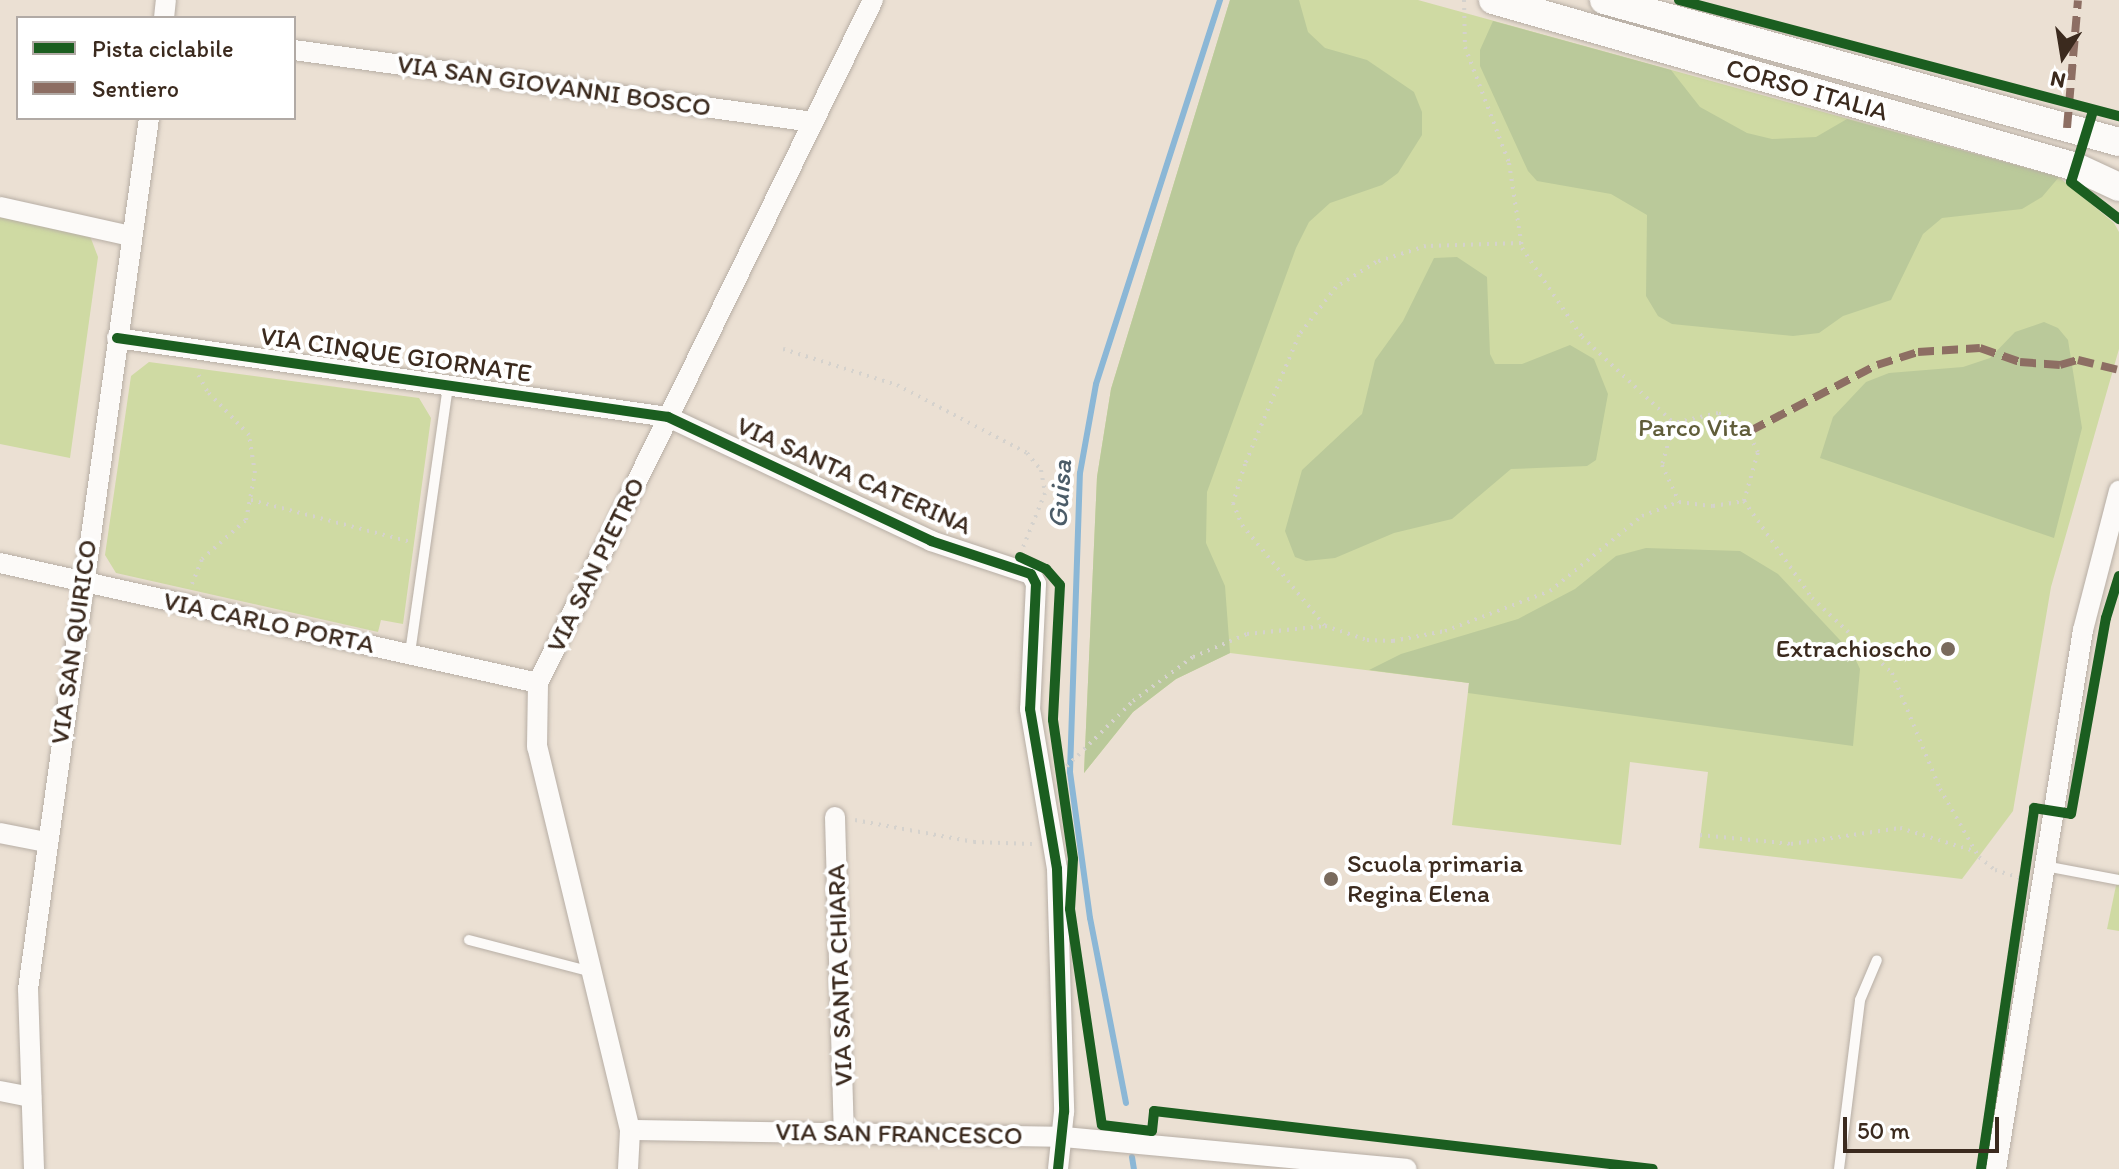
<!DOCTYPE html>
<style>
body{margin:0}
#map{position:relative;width:2119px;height:1169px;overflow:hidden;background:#ebe0d3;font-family:Itim,sans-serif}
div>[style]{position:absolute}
.green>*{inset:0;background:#cfdaa3}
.forest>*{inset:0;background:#bac99a}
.stream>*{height:6px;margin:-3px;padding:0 3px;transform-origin:3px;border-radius:3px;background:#8bb7d6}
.path>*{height:4px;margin-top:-2px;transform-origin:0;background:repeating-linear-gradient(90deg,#d5d2cd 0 2px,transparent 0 8px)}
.roads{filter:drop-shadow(0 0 2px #b7aea5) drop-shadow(0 0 2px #b7aea5)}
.lane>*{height:10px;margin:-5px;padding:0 5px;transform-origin:5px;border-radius:5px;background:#fcfaf8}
.street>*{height:20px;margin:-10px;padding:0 10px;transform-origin:10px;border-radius:10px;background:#fcfaf8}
.secondary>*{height:28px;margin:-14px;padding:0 14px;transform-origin:14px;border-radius:14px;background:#fcfaf8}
.quiet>*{height:8px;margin-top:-4px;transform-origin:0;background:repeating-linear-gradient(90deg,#8d6e63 0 16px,transparent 0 24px)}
.cycleway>*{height:10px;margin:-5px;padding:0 5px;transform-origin:5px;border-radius:5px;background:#1b5e20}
.dots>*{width:22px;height:22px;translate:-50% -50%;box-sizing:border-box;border:4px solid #fff;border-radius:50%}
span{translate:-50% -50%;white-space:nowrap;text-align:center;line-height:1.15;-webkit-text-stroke:8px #fff;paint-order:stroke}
.street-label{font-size:26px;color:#3b2a1e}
.park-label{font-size:26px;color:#605d3a}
.poi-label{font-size:26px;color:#3b2a1e}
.right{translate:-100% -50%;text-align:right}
.left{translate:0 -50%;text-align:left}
.water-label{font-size:28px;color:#4b5c68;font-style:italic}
.legend{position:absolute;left:16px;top:16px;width:280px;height:104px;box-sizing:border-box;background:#fff;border:2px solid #b1aaa5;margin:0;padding:10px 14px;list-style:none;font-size:24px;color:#3b2a1e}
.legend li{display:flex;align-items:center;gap:16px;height:40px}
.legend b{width:40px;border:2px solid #b1aaa5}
.north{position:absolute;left:2023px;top:16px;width:80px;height:80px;-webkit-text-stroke:6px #fff;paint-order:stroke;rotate:192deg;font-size:22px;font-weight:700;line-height:32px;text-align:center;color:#3b2a1e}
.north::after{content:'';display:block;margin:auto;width:28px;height:36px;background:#3b2a1e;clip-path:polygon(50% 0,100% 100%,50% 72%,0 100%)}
.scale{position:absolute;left:1843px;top:1117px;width:156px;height:36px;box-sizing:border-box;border:4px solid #3b2a1e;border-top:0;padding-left:10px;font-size:24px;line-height:28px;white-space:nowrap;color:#3b2a1e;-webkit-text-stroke:6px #fff;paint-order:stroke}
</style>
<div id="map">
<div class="green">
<div style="clip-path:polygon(1230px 0,1418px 0,2059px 177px,2114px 223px,2119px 232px,2119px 349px,2051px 587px,2013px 811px,1962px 879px,1699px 848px,1708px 772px,1630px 762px,1621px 845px,1452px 825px,1469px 683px,1230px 653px,1176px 679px,1133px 712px,1084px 773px,1097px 477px,1111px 389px)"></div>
<div style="clip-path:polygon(0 217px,90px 236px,98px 257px,70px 458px,0 444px)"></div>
<div style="clip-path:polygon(149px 362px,419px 398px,431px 418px,403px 624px,381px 620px,378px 632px,116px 573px,105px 555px,131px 376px)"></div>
<div style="clip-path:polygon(2119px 871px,2119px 931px,2107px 929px)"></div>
</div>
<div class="forest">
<div style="clip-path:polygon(1230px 0,1299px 0,1308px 32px,1325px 48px,1367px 60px,1414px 92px,1422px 112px,1422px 135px,1398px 173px,1382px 185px,1330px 203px,1309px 222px,1296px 248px,1207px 492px,1206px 543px,1225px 586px,1230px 653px,1176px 679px,1133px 712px,1084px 773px,1097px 477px,1111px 389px)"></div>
<div style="clip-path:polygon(1493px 21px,1671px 70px,1700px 107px,1747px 133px,1772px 139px,1816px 137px,1847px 119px,2059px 177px,2042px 197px,2022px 209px,1942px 218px,1923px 234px,1891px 300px,1843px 316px,1819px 333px,1793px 336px,1672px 324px,1658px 316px,1646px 296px,1647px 215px,1611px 194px,1537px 181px,1528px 171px,1480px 66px,1480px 50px)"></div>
<div style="clip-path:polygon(1457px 257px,1487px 277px,1490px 354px,1495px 364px,1522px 364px,1570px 345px,1594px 359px,1608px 394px,1596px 460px,1587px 466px,1511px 469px,1452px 519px,1394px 533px,1335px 558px,1306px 561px,1295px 557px,1285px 531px,1302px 470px,1362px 414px,1375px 360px,1403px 321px,1434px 258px)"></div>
<div style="clip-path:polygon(2044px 322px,2058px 328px,2068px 340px,2082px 428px,2054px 538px,1820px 458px,1833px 417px,1866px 382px,1889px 373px,1963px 367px,1990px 358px,2015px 332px)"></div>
<div style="clip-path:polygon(1646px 548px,1740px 551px,1778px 574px,1853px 654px,1860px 669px,1853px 746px,1468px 693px,1469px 683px,1369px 670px,1401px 654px,1518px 619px,1575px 589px,1616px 556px)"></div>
</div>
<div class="stream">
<div style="left:1126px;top:1103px;width:188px;rotate:-101deg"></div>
<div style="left:1090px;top:918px;width:147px;rotate:-97.8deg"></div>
<div style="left:1070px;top:772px;width:299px;rotate:-88.1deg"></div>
<div style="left:1080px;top:473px;width:90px;rotate:-79.8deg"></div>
<div style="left:1096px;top:384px;width:404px;rotate:-72.1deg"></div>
<div style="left:1132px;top:1157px;width:12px;rotate:81deg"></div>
</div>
<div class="path">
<div style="left:1464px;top:0;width:47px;rotate:88.8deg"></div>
<div style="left:1465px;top:47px;width:124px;rotate:69.2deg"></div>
<div style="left:1509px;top:163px;width:86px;rotate:81.3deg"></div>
<div style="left:1522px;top:248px;width:107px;rotate:56deg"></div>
<div style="left:1582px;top:337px;width:126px;rotate:43.1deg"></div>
<div style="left:1521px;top:243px;width:95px;rotate:178.2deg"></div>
<div style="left:1426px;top:246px;width:52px;rotate:162.3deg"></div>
<div style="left:1376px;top:262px;width:47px;rotate:148deg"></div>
<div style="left:1336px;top:287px;width:61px;rotate:127.6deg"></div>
<div style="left:1299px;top:335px;width:140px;rotate:112.7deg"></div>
<div style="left:1245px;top:464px;width:41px;rotate:107.1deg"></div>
<div style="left:1233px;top:503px;width:24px;rotate:68deg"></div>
<div style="left:1242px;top:525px;width:131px;rotate:50.6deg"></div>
<div style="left:1325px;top:626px;width:44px;rotate:18.4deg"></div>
<div style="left:1367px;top:640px;width:26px;rotate:2deg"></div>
<div style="left:1393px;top:641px;width:53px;rotate:-10.9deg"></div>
<div style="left:1445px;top:631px;width:112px;rotate:-20.9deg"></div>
<div style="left:1550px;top:591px;width:119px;rotate:-39.2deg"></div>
<div style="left:1642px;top:516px;width:40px;rotate:-21deg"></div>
<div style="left:1679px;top:502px;width:34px;rotate:7deg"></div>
<div style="left:1713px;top:506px;width:31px;rotate:-9deg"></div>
<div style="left:1744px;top:501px;width:51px;rotate:-74.1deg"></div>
<div style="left:1758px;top:452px;width:33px;rotate:-117deg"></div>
<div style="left:1743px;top:423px;width:27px;rotate:-158deg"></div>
<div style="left:1718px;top:413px;width:45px;rotate:167.2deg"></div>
<div style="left:1674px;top:423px;width:44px;rotate:105.9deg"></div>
<div style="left:1662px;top:465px;width:41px;rotate:65.3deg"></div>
<div style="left:783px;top:349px;width:120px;rotate:17.5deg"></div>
<div style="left:897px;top:385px;width:147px;rotate:27.6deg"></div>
<div style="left:1027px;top:453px;width:22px;rotate:51deg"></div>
<div style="left:1041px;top:470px;width:23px;rotate:80deg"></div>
<div style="left:1045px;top:493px;width:61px;rotate:112deg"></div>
<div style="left:251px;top:500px;width:165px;rotate:14.7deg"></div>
<div style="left:1744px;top:501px;width:118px;rotate:55deg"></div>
<div style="left:1812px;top:598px;width:110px;rotate:43.2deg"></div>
<div style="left:1892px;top:673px;width:126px;rotate:67.5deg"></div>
<div style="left:1940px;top:789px;width:78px;rotate:60.2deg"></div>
<div style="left:1979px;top:857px;width:21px;rotate:39deg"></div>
<div style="left:1995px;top:870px;width:28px;rotate:18deg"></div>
<div style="left:192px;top:584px;width:27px;rotate:-68deg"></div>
<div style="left:202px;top:559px;width:59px;rotate:-41.6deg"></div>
<div style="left:246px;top:520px;width:48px;rotate:-79.2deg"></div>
<div style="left:255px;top:473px;width:38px;rotate:-99deg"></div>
<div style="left:249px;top:435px;width:61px;rotate:-133.7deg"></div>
<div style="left:207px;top:391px;width:24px;rotate:-118deg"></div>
<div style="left:1061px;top:772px;width:101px;rotate:-44.6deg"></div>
<div style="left:1133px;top:701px;width:74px;rotate:-36.3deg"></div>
<div style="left:1193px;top:657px;width:59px;rotate:-23.1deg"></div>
<div style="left:1247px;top:634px;width:78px;rotate:-5.9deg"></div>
<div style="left:855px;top:820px;width:121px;rotate:10.5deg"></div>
<div style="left:974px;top:842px;width:58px;rotate:2deg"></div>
<div style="left:1700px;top:835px;width:91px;rotate:5.6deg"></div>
<div style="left:1791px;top:844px;width:110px;rotate:-8.4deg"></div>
<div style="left:1900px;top:828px;width:77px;rotate:17.3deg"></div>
</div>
<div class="roads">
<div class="lane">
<div style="left:410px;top:653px;width:271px;rotate:-81.9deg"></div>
<div style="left:2045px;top:866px;width:75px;rotate:10.7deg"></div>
<div style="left:469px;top:940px;width:127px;rotate:14.6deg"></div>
<div style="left:1839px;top:1169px;width:170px;rotate:-82.9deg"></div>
<div style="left:1860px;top:1000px;width:43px;rotate:-67deg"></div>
</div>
<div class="street">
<div style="left:164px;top:18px;width:18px;rotate:-84deg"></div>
<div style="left:294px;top:50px;width:524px;rotate:7.9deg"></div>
<div style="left:0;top:207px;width:134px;rotate:12.5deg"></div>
<div style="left:117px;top:338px;width:557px;rotate:8.16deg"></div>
<div style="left:668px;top:417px;width:291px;rotate:25.2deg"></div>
<div style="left:931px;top:541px;width:105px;rotate:18.3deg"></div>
<div style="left:1031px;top:574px;width:11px;rotate:63deg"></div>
<div style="left:1036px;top:584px;width:125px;rotate:92.7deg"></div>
<div style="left:1030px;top:709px;width:162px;rotate:80.4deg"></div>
<div style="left:1057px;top:869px;width:243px;rotate:88.3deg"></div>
<div style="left:1064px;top:1112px;width:57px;rotate:96deg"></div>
<div style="left:0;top:563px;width:551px;rotate:12.57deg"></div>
<div style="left:835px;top:817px;width:315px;rotate:88.4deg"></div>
<div style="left:0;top:833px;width:47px;rotate:11.1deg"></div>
<div style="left:0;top:1091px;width:32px;rotate:11deg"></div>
<div style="left:630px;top:1130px;width:433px;rotate:0.9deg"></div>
<div style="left:1063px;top:1137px;width:345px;rotate:5.3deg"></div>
<div style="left:34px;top:1169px;width:180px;rotate:-91.9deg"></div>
<div style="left:28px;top:989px;width:879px;rotate:-82.09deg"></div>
<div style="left:628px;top:1169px;width:39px;rotate:-87deg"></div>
<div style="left:630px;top:1130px;width:394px;rotate:-103.6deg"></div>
<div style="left:537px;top:747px;width:64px;rotate:-89.1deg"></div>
<div style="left:538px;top:683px;width:761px;rotate:-63.87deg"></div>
<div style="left:1996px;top:1169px;width:546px;rotate:-80.83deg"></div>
<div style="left:2083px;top:630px;width:144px;rotate:-75.5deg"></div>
</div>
<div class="secondary">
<div style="left:1493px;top:0;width:606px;rotate:15.98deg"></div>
<div style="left:2076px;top:167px;width:47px;rotate:24.9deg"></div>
<div style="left:1604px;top:0;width:534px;rotate:15.42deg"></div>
</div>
</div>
<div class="quiet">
<div style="left:2067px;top:128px;width:128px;rotate:-85.1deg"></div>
<div style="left:1750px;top:431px;width:143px;rotate:-27.5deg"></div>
<div style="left:1877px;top:365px;width:43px;rotate:-17.6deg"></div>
<div style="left:1918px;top:352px;width:62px;rotate:-3.7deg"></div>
<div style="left:1980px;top:348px;width:42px;rotate:19.3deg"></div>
<div style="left:2020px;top:362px;width:40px;rotate:4.3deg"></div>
<div style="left:2060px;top:365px;width:19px;rotate:-16deg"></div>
<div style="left:2078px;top:360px;width:42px;rotate:13.7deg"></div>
</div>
<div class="cycleway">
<div style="left:1679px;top:0;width:455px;rotate:14.8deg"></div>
<div style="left:2093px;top:111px;width:74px;rotate:107.2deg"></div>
<div style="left:2071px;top:182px;width:61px;rotate:37.6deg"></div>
<div style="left:117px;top:338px;width:557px;rotate:8.16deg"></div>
<div style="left:668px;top:417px;width:291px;rotate:25.2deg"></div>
<div style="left:931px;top:541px;width:105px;rotate:18.3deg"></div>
<div style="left:1031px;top:574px;width:11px;rotate:63deg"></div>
<div style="left:1036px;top:584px;width:125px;rotate:92.7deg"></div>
<div style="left:1030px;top:709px;width:162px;rotate:80.4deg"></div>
<div style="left:1057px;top:869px;width:243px;rotate:88.3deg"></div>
<div style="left:1064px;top:1112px;width:57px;rotate:96deg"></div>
<div style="left:1020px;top:557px;width:29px;rotate:25deg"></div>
<div style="left:1046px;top:569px;width:21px;rotate:49deg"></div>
<div style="left:1060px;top:585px;width:135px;rotate:93deg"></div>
<div style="left:1053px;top:720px;width:140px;rotate:81.8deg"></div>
<div style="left:1073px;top:859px;width:50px;rotate:93.4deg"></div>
<div style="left:1070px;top:909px;width:218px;rotate:81.6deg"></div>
<div style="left:1102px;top:1125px;width:50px;rotate:6.8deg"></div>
<div style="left:1152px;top:1131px;width:20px;rotate:-84deg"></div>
<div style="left:1154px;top:1111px;width:502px;rotate:6.63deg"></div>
<div style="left:1981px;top:1169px;width:365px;rotate:-81.6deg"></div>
<div style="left:2034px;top:808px;width:37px;rotate:9deg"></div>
<div style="left:2071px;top:814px;width:199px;rotate:-79.9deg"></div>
<div style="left:2106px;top:618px;width:44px;rotate:-72.8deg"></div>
</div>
<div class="dots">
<div style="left:1948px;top:649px;background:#796a5d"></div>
<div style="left:1331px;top:879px;background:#796a5d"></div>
</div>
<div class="street-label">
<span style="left:554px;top:86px;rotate:8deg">VIA SAN GIOVANNI BOSCO</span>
<span style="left:1807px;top:90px;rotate:16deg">CORSO ITALIA</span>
<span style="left:396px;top:355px;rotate:8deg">VIA CINQUE GIORNATE</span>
<span style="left:854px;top:476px;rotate:24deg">VIA SANTA CATERINA</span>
<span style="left:596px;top:565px;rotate:-64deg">VIA SAN PIETRO</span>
<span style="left:269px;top:623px;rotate:12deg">VIA CARLO PORTA</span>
<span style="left:74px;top:642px;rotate:-82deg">VIA SAN QUIRICO</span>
<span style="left:840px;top:975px;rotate:-92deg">VIA SANTA CHIARA</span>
<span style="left:899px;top:1134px;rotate:1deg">VIA SAN FRANCESCO</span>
</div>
<div class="park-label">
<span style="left:1695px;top:428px">Parco Vita</span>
</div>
<div class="poi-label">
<span class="right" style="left:1932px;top:649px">Extrachioscho</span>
<span class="left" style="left:1347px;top:879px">Scuola primaria<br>Regina Elena</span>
</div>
<div class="water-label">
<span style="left:1059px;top:494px;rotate:-86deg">Guisa</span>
</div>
<ul class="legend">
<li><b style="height:10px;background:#1b5e20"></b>Pista ciclabile</li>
<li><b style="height:10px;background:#8d6e63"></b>Sentiero</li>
</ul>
<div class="north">N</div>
<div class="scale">50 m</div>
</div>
